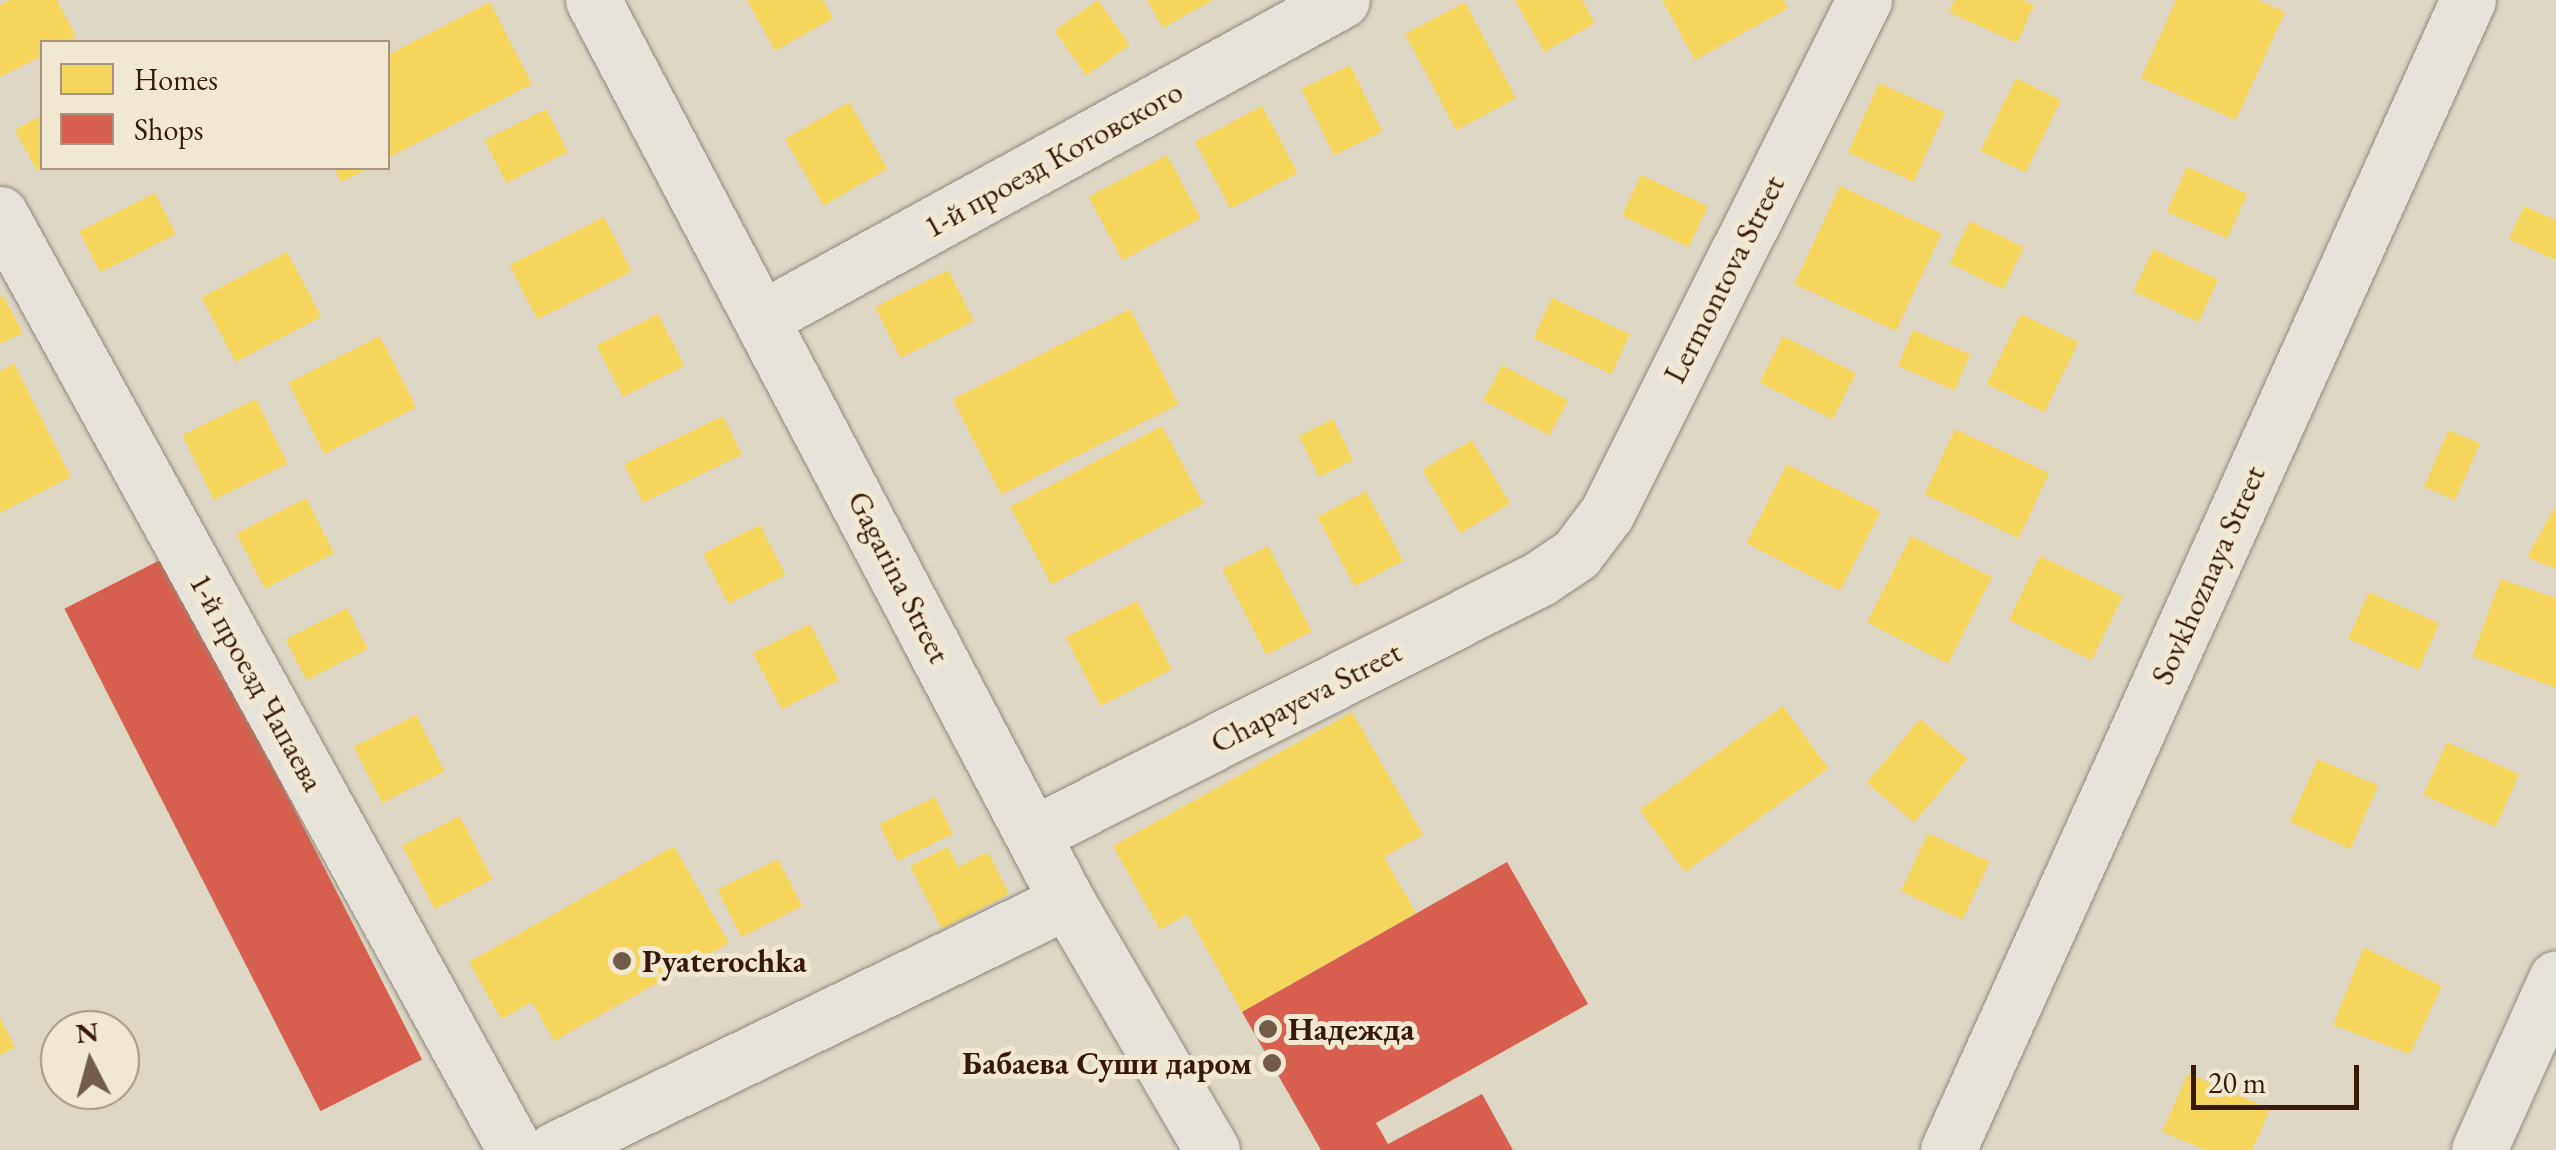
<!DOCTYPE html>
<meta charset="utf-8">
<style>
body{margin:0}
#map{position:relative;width:2556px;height:1150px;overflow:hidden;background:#ded7c6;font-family:"EB Garamond",serif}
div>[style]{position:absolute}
.homes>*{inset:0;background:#f6d55c;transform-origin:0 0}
.shops>*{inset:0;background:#d6604d;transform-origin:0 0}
.roads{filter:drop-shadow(0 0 2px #928a7e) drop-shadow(0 0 2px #928a7e)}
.minor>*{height:55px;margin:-27.5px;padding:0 27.5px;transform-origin:27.5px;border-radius:27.5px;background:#e6e2da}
.dots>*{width:28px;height:28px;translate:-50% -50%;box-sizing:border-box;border:5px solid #f1e8d3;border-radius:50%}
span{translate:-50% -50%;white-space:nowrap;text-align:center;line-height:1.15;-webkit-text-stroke:10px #f1e8d3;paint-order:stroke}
.street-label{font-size:32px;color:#361a07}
.poi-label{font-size:32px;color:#361a07;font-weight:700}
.left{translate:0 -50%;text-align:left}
.right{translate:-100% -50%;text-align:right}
.legend{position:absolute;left:40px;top:40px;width:350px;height:130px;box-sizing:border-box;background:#f1e8d3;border:2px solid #a69681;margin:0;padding:12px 18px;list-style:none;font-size:30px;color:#361a07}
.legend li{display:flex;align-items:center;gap:20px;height:50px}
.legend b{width:50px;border:2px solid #a69681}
.north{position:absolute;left:40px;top:1010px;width:100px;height:100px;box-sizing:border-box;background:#f1e8d3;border:2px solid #a69681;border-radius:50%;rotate:354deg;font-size:28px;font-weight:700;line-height:40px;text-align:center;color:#361a07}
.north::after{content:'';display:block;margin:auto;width:35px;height:45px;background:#715c4a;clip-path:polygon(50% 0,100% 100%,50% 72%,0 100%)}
.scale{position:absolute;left:2191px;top:1065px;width:168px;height:45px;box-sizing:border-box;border:5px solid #361a07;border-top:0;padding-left:12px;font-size:30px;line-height:35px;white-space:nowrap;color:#361a07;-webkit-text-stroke:8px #f1e8d3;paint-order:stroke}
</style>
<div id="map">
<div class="homes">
<div style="clip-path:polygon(10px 0,57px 0,77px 38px,42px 42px,42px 56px,0 77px,0 5px)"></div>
<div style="clip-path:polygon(747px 0,823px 0,833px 18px,775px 51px)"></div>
<div style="left:1098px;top:0;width:55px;height:53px;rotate:55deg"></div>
<div style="clip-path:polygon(1147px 0,1213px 0,1163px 28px)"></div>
<div style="clip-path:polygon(1515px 0,1582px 0,1595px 23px,1544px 52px)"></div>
<div style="clip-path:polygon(1662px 0,1783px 0,1788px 8px,1695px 60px)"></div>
<div style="clip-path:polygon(1955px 0,2023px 0,2034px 5px,2017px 43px,1949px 12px)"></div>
<div style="clip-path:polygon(2176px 0,2258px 0,2285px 12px,2236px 120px,2141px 78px)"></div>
<div style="clip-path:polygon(490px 2px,532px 84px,388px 158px,388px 55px)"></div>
<div style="left:1465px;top:2px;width:109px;height:68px;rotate:62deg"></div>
<div style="left:1350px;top:65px;width:74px;height:54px;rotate:64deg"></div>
<div style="left:2016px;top:78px;width:50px;height:81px;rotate:26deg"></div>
<div style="left:1879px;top:83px;width:72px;height:76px;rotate:24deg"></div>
<div style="left:849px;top:102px;width:77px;height:74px;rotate:60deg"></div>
<div style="left:1262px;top:106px;width:76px;height:76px;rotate:62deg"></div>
<div style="left:546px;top:109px;width:48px;height:69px;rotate:63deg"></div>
<div style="clip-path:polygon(42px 115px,42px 168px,37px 171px,15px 130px)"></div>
<div style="left:1167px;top:155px;width:72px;height:89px;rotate:62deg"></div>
<div style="left:2187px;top:167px;width:66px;height:49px;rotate:24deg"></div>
<div style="clip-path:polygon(334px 168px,369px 168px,341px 182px)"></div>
<div style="left:1641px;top:175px;width:74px;height:45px;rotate:25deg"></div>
<div style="left:1840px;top:186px;width:112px;height:108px;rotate:25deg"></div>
<div style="left:155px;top:193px;width:46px;height:85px;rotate:63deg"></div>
<div style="clip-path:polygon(2524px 206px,2556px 220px,2556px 260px,2509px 239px)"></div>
<div style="left:604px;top:217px;width:61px;height:106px;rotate:63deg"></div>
<div style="left:1970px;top:221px;width:60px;height:47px;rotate:26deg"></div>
<div style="left:2153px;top:249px;width:72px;height:47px;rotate:25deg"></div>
<div style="left:287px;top:252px;width:73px;height:97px;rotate:62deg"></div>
<div style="left:948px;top:270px;width:57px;height:82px;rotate:63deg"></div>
<div style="clip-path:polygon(3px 296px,23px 333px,0 344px,0 297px)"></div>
<div style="left:1552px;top:298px;width:86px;height:44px;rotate:25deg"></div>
<div style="left:1130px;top:309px;width:107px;height:199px;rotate:63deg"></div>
<div style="left:658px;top:314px;width:58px;height:69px;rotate:63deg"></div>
<div style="left:2021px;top:314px;width:64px;height:78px;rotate:26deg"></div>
<div style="left:1913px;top:330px;width:62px;height:39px;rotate:23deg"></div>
<div style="left:380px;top:336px;width:80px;height:103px;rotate:63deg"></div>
<div style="left:1783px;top:336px;width:82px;height:52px;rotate:27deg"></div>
<div style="clip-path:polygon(14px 363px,71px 477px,0 513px,0 371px)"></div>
<div style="left:1502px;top:365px;width:75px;height:40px;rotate:28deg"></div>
<div style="left:256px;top:399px;width:72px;height:82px;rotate:64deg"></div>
<div style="left:723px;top:416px;width:43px;height:110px;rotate:64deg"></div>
<div style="left:1333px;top:419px;width:46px;height:38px;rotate:64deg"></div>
<div style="left:1162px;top:426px;width:88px;height:172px;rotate:62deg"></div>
<div style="left:1955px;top:429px;width:104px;height:72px;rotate:25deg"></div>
<div style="left:2449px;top:430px;width:34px;height:62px;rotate:24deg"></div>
<div style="left:1472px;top:440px;width:74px;height:58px;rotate:59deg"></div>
<div style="left:1787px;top:464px;width:105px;height:89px;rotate:27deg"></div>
<div style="left:1366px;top:491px;width:79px;height:55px;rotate:62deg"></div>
<div style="left:306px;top:498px;width:62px;height:78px;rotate:63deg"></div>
<div style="clip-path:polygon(2556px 505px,2556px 569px,2527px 557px)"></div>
<div style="left:760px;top:525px;width:56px;height:64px;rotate:63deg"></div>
<div style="left:1911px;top:536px;width:91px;height:97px;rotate:27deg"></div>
<div style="left:1268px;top:546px;width:96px;height:51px;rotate:63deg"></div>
<div style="left:2040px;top:556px;width:92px;height:71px;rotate:26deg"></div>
<div style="clip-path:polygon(2501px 579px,2556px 598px,2556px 688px,2472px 656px)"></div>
<div style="left:2369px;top:592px;width:77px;height:51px;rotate:24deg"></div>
<div style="left:1137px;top:601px;width:77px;height:80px;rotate:63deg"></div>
<div style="left:347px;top:608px;width:46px;height:69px;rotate:63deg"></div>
<div style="left:810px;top:624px;width:63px;height:64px;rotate:63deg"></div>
<div style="left:1783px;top:706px;width:77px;height:177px;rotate:54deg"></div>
<div style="clip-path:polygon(1352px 712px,1423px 835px,1384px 857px,1416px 913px,1242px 1012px,1187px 914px,1160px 930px,1113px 846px)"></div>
<div style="left:416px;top:715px;width:63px;height:70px;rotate:63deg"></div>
<div style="left:1920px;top:719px;width:62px;height:83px;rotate:40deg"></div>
<div style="left:2447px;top:742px;width:79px;height:58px;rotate:24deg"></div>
<div style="left:2318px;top:759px;width:66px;height:69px;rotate:24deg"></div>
<div style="left:935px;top:797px;width:41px;height:62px;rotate:64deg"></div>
<div style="left:460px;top:816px;width:71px;height:65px;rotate:63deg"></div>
<div style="left:1928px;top:833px;width:68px;height:64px;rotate:25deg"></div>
<div style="clip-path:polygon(674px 846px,729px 943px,554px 1041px,532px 1002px,501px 1019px,469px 962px)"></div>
<div style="clip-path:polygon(948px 847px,958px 867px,988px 852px,1009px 894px,942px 929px,910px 866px)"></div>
<div style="left:778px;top:859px;width:53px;height:68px;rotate:63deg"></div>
<div style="clip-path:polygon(2364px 947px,2442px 986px,2410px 1054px,2333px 1025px)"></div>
<div style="clip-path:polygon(0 1018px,15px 1047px,0 1055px)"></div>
<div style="clip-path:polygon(2188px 1073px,2270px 1109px,2252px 1150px,2206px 1150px,2162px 1132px)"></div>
</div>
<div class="shops">
<div style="left:166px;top:557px;width:564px;height:114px;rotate:63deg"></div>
<div style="clip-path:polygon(1507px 862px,1588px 1004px,1376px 1123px,1388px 1144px,1482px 1094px,1513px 1150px,1321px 1150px,1242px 1012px)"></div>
</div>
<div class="roads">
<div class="minor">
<div style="left:593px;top:0;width:1018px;rotate:62.25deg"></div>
<div style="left:1067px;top:901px;width:288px;rotate:59.8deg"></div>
<div style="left:0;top:214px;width:1068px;rotate:61.18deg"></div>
<div style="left:764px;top:317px;width:659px;rotate:-28.74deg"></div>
<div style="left:1033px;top:834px;width:567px;rotate:-26.75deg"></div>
<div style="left:1539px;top:579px;width:45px;rotate:-34deg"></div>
<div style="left:1576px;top:554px;width:51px;rotate:-52.9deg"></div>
<div style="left:1607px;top:513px;width:574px;rotate:-63.39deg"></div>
<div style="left:554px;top:1150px;width:570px;rotate:-25.89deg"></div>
<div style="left:1948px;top:1150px;width:1262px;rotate:-65.67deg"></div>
<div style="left:2479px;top:1150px;width:188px;rotate:-65.8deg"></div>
</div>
</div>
<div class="dots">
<div style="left:622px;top:961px;background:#715c4a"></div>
<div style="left:1268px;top:1029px;background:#715c4a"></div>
<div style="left:1272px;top:1063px;background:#715c4a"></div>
</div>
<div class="street-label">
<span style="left:1053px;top:159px;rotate:-29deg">1-й проезд Котовского</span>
<span style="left:1724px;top:279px;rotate:-63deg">Lermontova Street</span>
<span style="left:2208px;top:575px;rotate:-66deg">Sovkhoznaya Street</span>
<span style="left:899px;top:577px;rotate:63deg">Gagarina Street</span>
<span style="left:257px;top:682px;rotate:61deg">1-й проезд Чапаева</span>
<span style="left:1306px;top:697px;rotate:-27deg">Chapayeva Street</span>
</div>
<div class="poi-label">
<span class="left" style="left:642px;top:961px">Pyaterochka</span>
<span class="left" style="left:1288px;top:1029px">Надежда</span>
<span class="right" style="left:1252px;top:1063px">Бабаева Суши даром</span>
</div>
<ul class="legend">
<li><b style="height:28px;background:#f6d55c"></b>Homes</li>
<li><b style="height:28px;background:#d6604d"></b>Shops</li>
</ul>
<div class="north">N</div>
<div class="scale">20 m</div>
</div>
